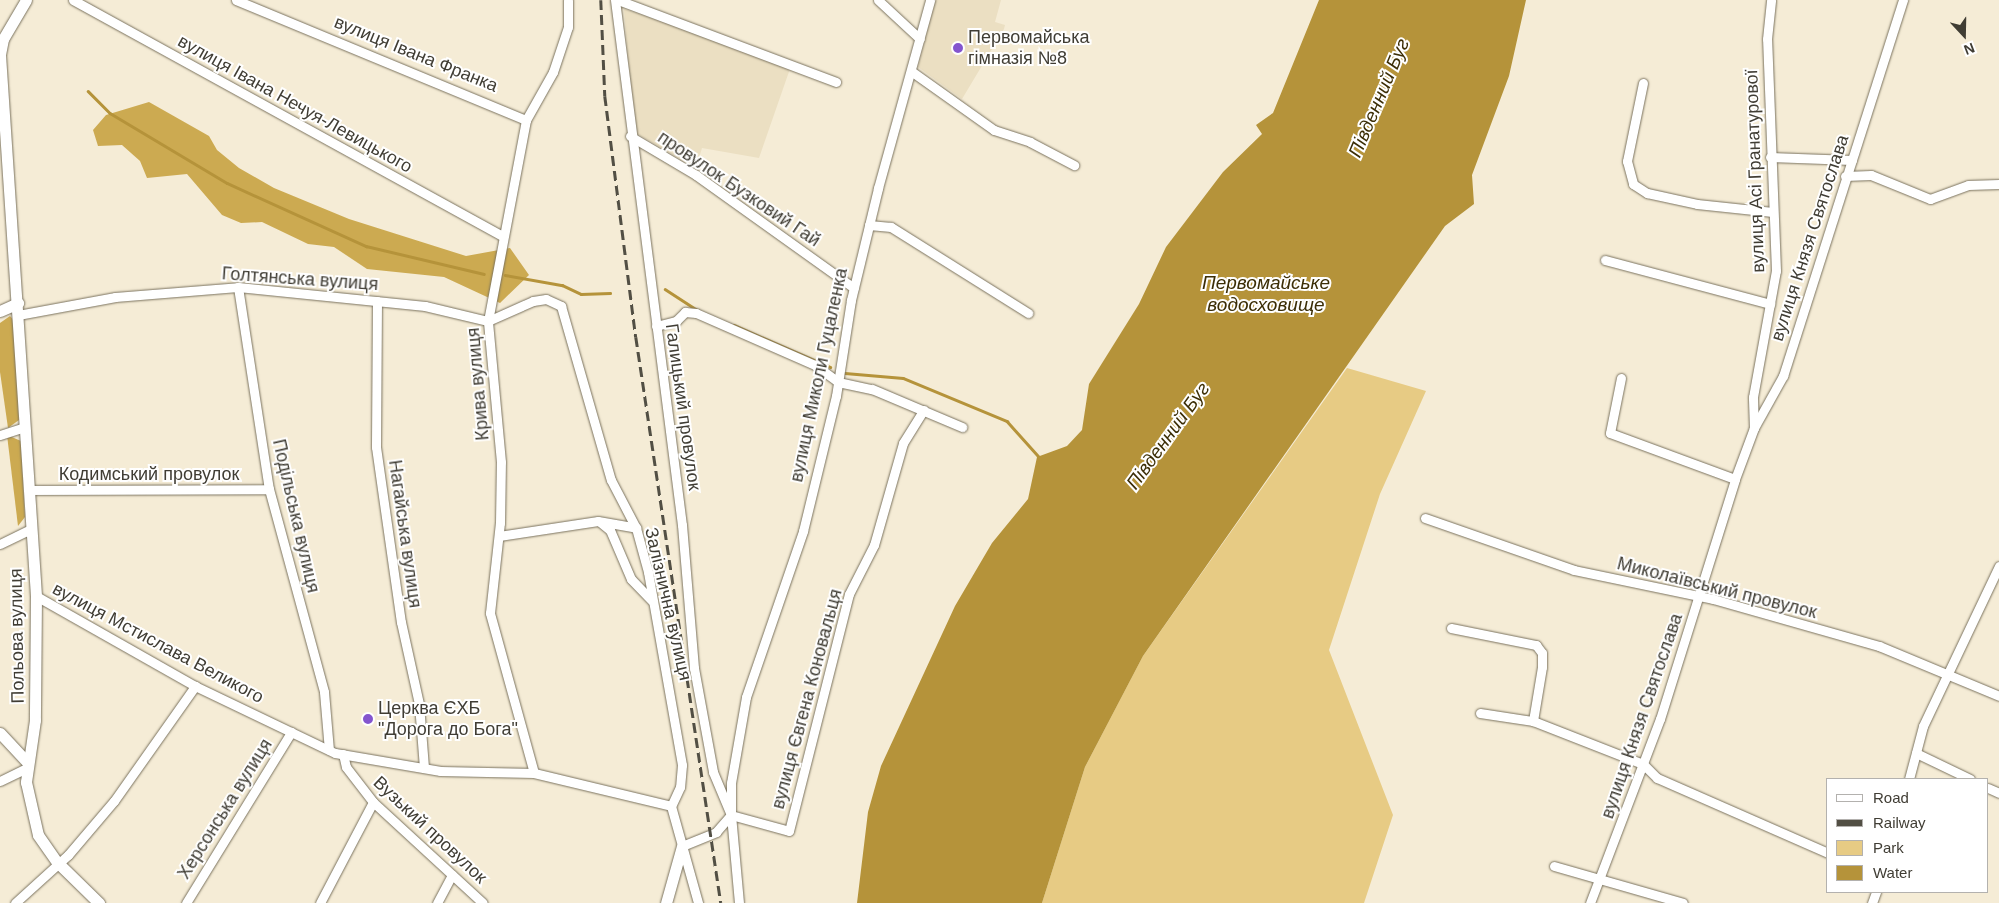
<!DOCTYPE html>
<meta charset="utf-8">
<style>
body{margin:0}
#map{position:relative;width:1999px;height:903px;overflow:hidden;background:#f5ecd6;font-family:Arial,sans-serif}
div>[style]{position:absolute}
.built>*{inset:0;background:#ebdfc2}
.green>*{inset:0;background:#e7cb84}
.forest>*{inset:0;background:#ccaa51}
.water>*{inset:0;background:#b5933a}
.stream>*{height:2.5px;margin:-1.25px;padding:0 1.25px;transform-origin:1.25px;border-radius:1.25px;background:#b5933a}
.roads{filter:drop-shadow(0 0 1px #7a725e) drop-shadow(0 0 1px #7a725e)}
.street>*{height:9px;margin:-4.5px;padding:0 4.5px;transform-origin:4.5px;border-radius:4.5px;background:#fff}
.secondary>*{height:11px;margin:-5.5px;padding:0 5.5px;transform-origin:5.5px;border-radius:5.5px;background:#fff}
.rail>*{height:2.5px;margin-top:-1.25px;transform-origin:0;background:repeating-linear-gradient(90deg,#524f44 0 10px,transparent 0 15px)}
.dots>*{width:14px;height:14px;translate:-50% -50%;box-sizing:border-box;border:2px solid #fff;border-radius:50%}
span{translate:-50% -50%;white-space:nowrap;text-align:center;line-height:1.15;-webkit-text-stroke:4px #fff;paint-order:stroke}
.poi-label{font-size:18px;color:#403d34}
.left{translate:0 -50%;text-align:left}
.street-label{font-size:18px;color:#403d34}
.water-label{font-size:19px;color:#3c2e06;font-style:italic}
.legend{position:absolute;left:1826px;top:778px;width:162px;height:115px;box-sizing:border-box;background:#fff;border:1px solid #b3b1ae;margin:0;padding:6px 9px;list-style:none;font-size:15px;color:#403d34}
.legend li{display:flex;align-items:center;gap:10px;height:25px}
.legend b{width:25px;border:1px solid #b3b1ae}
.north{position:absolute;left:1939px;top:10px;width:50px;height:50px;-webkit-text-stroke:4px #fff;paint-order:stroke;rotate:159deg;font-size:14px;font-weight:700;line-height:20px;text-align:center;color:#403d34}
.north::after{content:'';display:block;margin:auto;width:18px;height:22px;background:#403d34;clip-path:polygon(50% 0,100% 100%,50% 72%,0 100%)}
</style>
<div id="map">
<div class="built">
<div style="clip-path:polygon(935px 0,1001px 0,995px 22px,1005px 25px,1004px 29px,962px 99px,918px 67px)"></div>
<div style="clip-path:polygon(624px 9px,792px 63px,759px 158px,702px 148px,696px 168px,634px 132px)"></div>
</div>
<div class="green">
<div style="clip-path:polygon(1347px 368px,1426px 391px,1380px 494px,1329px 650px,1393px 815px,1364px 903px,1042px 903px,1085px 767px,1143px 656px)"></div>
</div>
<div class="forest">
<div style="clip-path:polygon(149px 102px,209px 136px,217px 150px,239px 168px,274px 188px,349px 219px,466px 256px,510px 248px,529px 275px,500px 303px,444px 277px,367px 269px,334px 247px,308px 244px,262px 222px,241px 223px,222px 215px,187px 174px,147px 178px,140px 161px,122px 145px,98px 146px,93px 130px,106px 115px)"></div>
<div style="clip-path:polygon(10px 316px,15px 322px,19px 420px,8px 428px,0 372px,0 323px)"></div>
<div style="clip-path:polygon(7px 435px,21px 441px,25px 517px,18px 526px)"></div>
</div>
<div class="water">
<div style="clip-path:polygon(1319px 0,1526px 0,1509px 76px,1472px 175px,1474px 204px,1445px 226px,1143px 656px,1085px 767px,1042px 903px,857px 903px,868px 812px,881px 766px,955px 606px,992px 543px,1028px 499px,1037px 457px,1067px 446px,1082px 430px,1089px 384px,1139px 304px,1166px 247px,1223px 172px,1262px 134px,1256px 125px,1273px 113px)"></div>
</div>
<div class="stream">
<div style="left:88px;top:91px;width:31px;rotate:45deg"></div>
<div style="left:110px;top:113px;width:136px;rotate:30.9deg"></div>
<div style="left:227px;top:183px;width:153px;rotate:24.4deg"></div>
<div style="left:366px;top:246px;width:121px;rotate:13.3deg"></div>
<div style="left:505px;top:275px;width:58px;rotate:10deg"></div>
<div style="left:562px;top:285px;width:21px;rotate:25deg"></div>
<div style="left:581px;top:294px;width:29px;rotate:-2deg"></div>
<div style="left:665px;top:289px;width:38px;rotate:33deg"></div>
<div style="left:734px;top:325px;width:105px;rotate:23.6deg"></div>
<div style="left:845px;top:373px;width:58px;rotate:4.9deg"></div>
<div style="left:903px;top:378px;width:113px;rotate:22.5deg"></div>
<div style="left:1007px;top:421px;width:50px;rotate:48.3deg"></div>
</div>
<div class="roads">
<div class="street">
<div style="left:73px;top:0;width:490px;rotate:28.8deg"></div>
<div style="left:236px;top:0;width:314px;rotate:22.5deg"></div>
<div style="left:615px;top:0;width:529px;rotate:82.73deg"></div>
<div style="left:682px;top:525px;width:144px;rotate:85.2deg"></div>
<div style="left:694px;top:668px;width:106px;rotate:79.6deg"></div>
<div style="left:713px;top:772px;width:47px;rotate:67.3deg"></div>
<div style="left:731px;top:815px;width:88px;rotate:84.8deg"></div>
<div style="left:618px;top:0;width:233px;rotate:20.6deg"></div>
<div style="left:878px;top:0;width:57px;rotate:42.9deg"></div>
<div style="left:911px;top:71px;width:102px;rotate:35.4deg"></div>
<div style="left:994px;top:130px;width:38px;rotate:18deg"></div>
<div style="left:1030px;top:142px;width:50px;rotate:27.6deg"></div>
<div style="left:1643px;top:83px;width:80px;rotate:101.6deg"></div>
<div style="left:1627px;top:161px;width:24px;rotate:75deg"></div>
<div style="left:1633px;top:184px;width:17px;rotate:33deg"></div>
<div style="left:1647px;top:193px;width:51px;rotate:12.4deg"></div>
<div style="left:1697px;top:204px;width:76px;rotate:6deg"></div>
<div style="left:630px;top:136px;width:77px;rotate:30.6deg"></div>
<div style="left:696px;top:175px;width:194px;rotate:35.6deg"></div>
<div style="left:1770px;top:157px;width:82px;rotate:2.1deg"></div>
<div style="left:1845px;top:176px;width:26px;rotate:-2deg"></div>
<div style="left:1871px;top:175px;width:64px;rotate:22.1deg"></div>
<div style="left:1930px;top:199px;width:40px;rotate:-20.2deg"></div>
<div style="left:1968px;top:185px;width:31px;rotate:-2deg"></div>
<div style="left:869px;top:225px;width:22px;rotate:5deg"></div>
<div style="left:891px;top:227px;width:162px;rotate:32.1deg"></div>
<div style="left:1605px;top:260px;width:171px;rotate:14.9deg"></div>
<div style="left:238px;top:287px;width:204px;rotate:81.3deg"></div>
<div style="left:269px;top:489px;width:210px;rotate:74.8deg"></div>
<div style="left:324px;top:692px;width:58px;rotate:85.1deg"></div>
<div style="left:377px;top:301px;width:146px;rotate:90.4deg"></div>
<div style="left:376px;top:447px;width:177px;rotate:81.9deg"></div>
<div style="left:401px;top:622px;width:84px;rotate:77.6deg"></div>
<div style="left:419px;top:704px;width:64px;rotate:85.5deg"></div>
<div style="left:18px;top:315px;width:99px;rotate:-10.5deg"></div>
<div style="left:115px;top:297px;width:123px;rotate:-4.6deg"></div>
<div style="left:238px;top:287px;width:188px;rotate:5.8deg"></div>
<div style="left:425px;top:306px;width:65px;rotate:13.4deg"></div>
<div style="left:488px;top:321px;width:49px;rotate:-24deg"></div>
<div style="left:533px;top:301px;width:13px;rotate:-9deg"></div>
<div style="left:546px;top:299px;width:17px;rotate:25deg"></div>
<div style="left:561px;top:306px;width:181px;rotate:74deg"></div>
<div style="left:611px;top:480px;width:54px;rotate:62.5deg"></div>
<div style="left:636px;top:528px;width:46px;rotate:74.7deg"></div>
<div style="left:648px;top:572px;width:196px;rotate:80deg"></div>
<div style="left:682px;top:765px;width:22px;rotate:95deg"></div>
<div style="left:680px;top:787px;width:21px;rotate:115deg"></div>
<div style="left:671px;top:806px;width:101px;rotate:74.4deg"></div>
<div style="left:656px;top:326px;width:21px;rotate:-14deg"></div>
<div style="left:676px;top:321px;width:13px;rotate:-45deg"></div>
<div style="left:685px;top:312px;width:11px;rotate:5deg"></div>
<div style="left:696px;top:313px;width:130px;rotate:23.6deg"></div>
<div style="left:815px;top:365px;width:29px;rotate:36deg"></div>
<div style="left:838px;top:382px;width:35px;rotate:12deg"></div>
<div style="left:872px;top:389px;width:98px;rotate:22.9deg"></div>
<div style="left:1621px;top:378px;width:56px;rotate:101.3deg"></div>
<div style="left:1610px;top:433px;width:133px;rotate:20.2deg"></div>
<div style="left:1754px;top:428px;width:31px;rotate:-92deg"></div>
<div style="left:1753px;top:397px;width:128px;rotate:-79.7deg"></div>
<div style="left:1776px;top:271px;width:232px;rotate:-92.2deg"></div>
<div style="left:1767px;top:39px;width:39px;rotate:-84deg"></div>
<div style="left:0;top:435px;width:26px;rotate:-18deg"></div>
<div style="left:29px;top:490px;width:240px;rotate:-0.2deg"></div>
<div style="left:1425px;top:518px;width:158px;rotate:19.2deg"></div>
<div style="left:1574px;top:570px;width:142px;rotate:11.8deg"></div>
<div style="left:1713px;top:599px;width:173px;rotate:15.8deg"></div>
<div style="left:1879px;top:646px;width:130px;rotate:22.6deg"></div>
<div style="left:600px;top:522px;width:13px;rotate:39deg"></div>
<div style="left:610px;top:530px;width:53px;rotate:66.8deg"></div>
<div style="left:631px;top:579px;width:30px;rotate:46deg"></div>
<div style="left:499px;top:536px;width:100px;rotate:-8.6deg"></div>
<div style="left:598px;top:521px;width:39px;rotate:10deg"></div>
<div style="left:0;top:544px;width:34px;rotate:-26deg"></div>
<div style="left:36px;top:596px;width:183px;rotate:29.5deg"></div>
<div style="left:195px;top:686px;width:155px;rotate:25.6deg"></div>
<div style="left:335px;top:753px;width:107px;rotate:9.7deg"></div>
<div style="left:440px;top:771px;width:94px;rotate:1.2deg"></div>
<div style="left:534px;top:773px;width:141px;rotate:13.5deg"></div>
<div style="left:1451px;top:628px;width:87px;rotate:11.3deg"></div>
<div style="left:1536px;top:645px;width:10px;rotate:53deg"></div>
<div style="left:1542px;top:653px;width:14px;rotate:90deg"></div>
<div style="left:1542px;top:667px;width:55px;rotate:99.5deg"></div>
<div style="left:1480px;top:713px;width:54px;rotate:8.6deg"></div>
<div style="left:1533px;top:721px;width:118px;rotate:21.4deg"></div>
<div style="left:1643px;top:764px;width:20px;rotate:45deg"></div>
<div style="left:1657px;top:778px;width:187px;rotate:23.7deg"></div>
<div style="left:1916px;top:753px;width:60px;rotate:25.7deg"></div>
<div style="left:343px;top:754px;width:13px;rotate:77deg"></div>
<div style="left:346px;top:767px;width:44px;rotate:52.4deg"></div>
<div style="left:373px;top:802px;width:149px;rotate:42.6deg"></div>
<div style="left:534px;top:773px;width:166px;rotate:-105.4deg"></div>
<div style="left:490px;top:613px;width:91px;rotate:-83.7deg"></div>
<div style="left:500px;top:523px;width:61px;rotate:-89.1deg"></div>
<div style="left:501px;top:462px;width:142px;rotate:-95.3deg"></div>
<div style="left:488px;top:321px;width:205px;rotate:-79.3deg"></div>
<div style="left:526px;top:120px;width:55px;rotate:-60.6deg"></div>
<div style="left:553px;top:72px;width:47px;rotate:-71.6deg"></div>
<div style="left:568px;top:27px;width:27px;rotate:-90deg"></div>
<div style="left:1909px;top:779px;width:55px;rotate:-75.2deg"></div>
<div style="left:1923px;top:726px;width:177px;rotate:-64.6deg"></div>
<div style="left:0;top:781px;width:30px;rotate:-26deg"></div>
<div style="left:1988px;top:788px;width:12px;rotate:24deg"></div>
<div style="left:731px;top:815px;width:60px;rotate:15.4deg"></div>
<div style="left:789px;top:831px;width:244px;rotate:-75.8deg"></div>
<div style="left:849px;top:594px;width:55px;rotate:-63deg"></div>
<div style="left:874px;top:545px;width:106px;rotate:-74.1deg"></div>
<div style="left:903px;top:443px;width:39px;rotate:-58deg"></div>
<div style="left:682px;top:846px;width:37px;rotate:-22deg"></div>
<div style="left:716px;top:832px;width:23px;rotate:-49deg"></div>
<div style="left:731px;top:815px;width:32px;rotate:-90deg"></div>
<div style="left:731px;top:783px;width:87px;rotate:-80.1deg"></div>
<div style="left:746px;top:697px;width:176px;rotate:-71deg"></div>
<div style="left:803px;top:531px;width:139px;rotate:-76.3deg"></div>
<div style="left:836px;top:396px;width:97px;rotate:-81.1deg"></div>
<div style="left:851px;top:300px;width:115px;rotate:-76.4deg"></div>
<div style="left:878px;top:188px;width:195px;rotate:-74.5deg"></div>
<div style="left:1554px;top:866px;width:134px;rotate:16deg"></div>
<div style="left:15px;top:903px;width:72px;rotate:-42.2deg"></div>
<div style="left:68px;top:855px;width:71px;rotate:-49.6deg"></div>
<div style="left:114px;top:801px;width:141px;rotate:-54.8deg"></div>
<div style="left:186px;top:903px;width:201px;rotate:-58.4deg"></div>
<div style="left:320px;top:903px;width:114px;rotate:-62.3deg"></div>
<div style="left:437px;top:903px;width:32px;rotate:-62deg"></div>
<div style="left:1590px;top:903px;width:197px;rotate:-69.2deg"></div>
<div style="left:1660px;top:719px;width:251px;rotate:-72.6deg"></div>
<div style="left:1735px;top:479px;width:54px;rotate:-69.6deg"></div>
<div style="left:1754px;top:428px;width:60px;rotate:-60.9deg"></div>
<div style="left:1783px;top:376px;width:395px;rotate:-72.3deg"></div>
<div style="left:1872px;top:903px;width:12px;rotate:-70deg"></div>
</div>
<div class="secondary">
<div style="left:26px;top:0;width:45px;rotate:120.5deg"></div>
<div style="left:3px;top:39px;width:16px;rotate:101deg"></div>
<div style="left:0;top:55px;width:542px;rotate:86.19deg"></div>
<div style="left:36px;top:596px;width:124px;rotate:90.5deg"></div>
<div style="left:35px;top:720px;width:63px;rotate:98.3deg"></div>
<div style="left:26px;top:782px;width:54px;rotate:77.2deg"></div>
<div style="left:38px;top:835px;width:33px;rotate:55deg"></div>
<div style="left:57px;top:862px;width:59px;rotate:44.3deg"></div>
<div style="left:0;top:311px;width:20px;rotate:-24deg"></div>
<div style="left:0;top:733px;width:41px;rotate:47deg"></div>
<div style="left:666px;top:903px;width:59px;rotate:-74.3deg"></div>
</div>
</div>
<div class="rail">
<div style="left:601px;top:0;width:96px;rotate:87.6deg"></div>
<div style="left:605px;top:96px;width:243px;rotate:82.7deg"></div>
<div style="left:636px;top:337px;width:572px;rotate:81.46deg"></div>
</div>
<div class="dots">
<div style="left:958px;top:48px;background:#8455ce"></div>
<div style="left:368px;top:719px;background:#8455ce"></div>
</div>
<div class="poi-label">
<span class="left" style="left:968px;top:48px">Первомайська<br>гімназія №8</span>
<span class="left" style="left:378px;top:719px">Церква ЄХБ<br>"Дорога до Бога"</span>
</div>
<div class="street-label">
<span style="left:416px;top:54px;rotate:22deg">вулиця Івана Франка</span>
<span style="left:295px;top:104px;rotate:29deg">вулиця Івана Нечуя-Левицького</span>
<span style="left:1755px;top:171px;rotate:-92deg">вулиця Асі Гранатурової</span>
<span style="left:739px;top:189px;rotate:34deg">провулок Бузковий Гай</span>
<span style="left:1810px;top:238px;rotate:-72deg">вулиця Князя Святослава</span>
<span style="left:300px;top:279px;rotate:4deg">Голтянська вулиця</span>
<span style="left:819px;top:375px;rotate:-78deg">вулиця Миколи Гуцаленка</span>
<span style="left:478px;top:384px;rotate:-95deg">Крива вулиця</span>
<span style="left:683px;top:407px;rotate:82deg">Галицький провулок</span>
<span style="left:149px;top:474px">Кодимський провулок</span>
<span style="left:296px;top:516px;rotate:77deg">Подільська вулиця</span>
<span style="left:405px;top:534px;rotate:82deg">Нагайська вулиця</span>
<span style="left:1717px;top:588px;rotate:14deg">Миколаївський провулок</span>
<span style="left:668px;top:604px;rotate:77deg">Залізнична вулиця</span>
<span style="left:17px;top:636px;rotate:-91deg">Польова вулиця</span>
<span style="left:158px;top:643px;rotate:28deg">вулиця Мстислава Великого</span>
<span style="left:807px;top:699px;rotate:-75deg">вулиця Євгена Коновальця</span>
<span style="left:1642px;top:716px;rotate:-71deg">вулиця Князя Святослава</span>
<span style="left:225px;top:809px;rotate:-58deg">Херсонська вулиця</span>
<span style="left:430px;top:830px;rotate:43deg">Вузький провулок</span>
</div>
<div class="water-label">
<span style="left:1379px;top:98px;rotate:-67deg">Південний Буг</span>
<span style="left:1266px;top:294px">Первомайське<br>водосховище</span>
<span style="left:1168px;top:436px;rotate:-54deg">Південний Буг</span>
</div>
<ul class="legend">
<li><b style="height:6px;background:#fff"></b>Road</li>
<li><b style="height:6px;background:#524f44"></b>Railway</li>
<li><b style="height:14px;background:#e7cb84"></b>Park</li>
<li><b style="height:14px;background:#b5933a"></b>Water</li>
</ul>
<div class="north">N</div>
</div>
